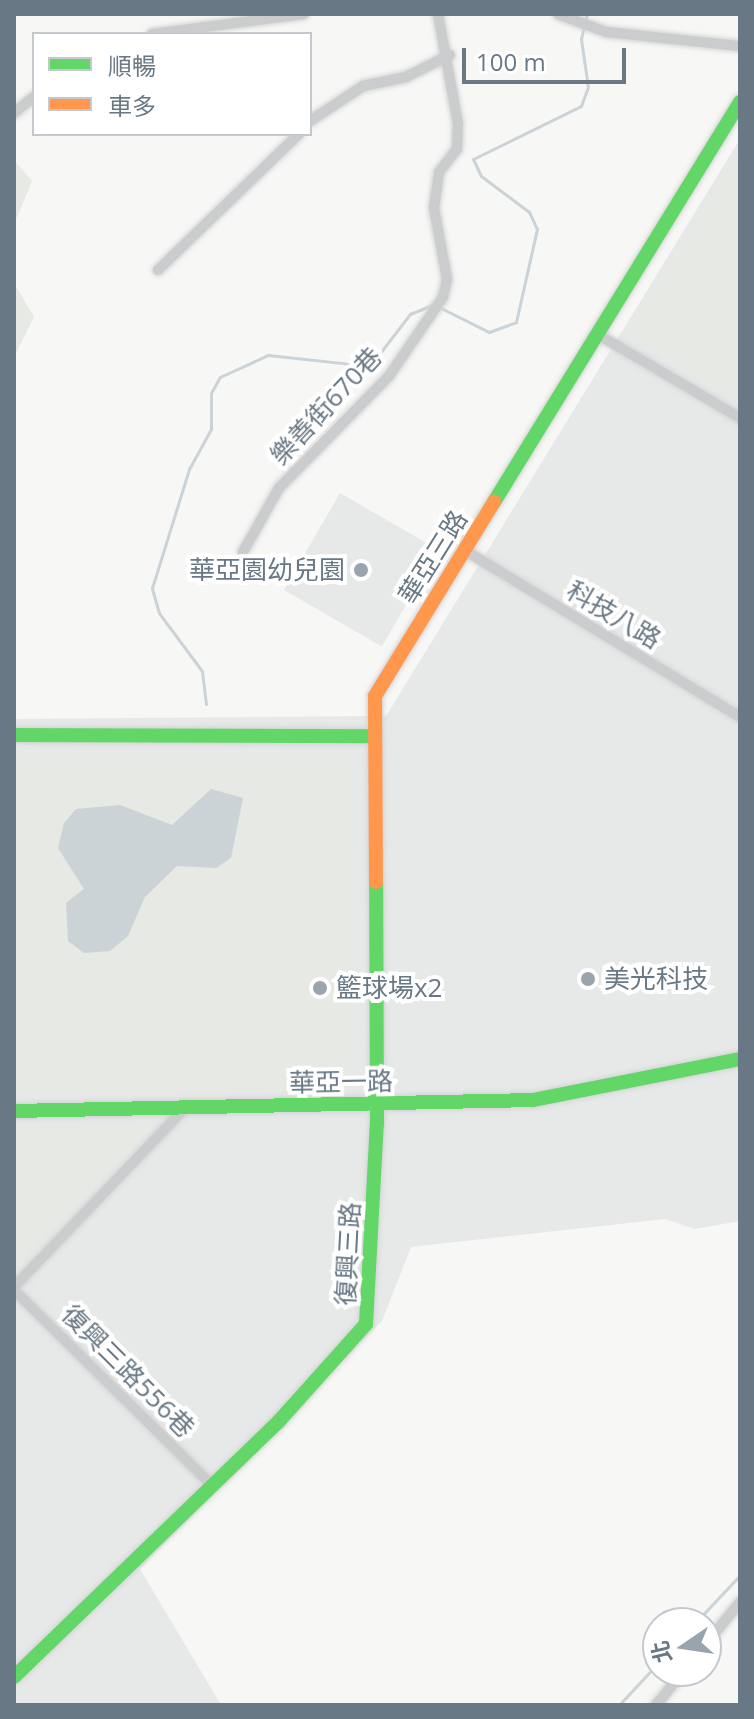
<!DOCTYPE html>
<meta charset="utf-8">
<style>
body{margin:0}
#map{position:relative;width:754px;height:1719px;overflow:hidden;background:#f7f7f6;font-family:"Open Sans","Noto Sans TC",sans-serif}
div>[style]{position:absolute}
.built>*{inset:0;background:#e7e8e8;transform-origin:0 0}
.green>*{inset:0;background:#e6e9e4;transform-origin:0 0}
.water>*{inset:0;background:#ccd3d6}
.stream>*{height:3px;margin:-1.5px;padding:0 1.5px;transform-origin:1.5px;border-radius:1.5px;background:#ccd3d6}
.roads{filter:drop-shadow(0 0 2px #d3d4d5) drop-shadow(0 0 2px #d3d4d5)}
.street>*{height:10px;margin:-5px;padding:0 5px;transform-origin:5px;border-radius:5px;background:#cbcccd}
.fast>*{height:14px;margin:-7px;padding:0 7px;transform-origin:7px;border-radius:7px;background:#63d668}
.slow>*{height:14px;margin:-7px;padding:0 7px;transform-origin:7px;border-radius:7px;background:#ff974d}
.dots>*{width:22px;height:22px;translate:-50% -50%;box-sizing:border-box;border:4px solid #fff;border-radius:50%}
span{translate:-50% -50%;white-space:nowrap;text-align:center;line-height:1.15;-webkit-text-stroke:8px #fff;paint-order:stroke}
.street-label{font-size:26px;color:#687885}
.poi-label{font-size:26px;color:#687885}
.right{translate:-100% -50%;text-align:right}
.left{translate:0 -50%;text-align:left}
.frame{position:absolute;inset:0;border:16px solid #687885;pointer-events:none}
.legend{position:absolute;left:32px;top:32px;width:280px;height:104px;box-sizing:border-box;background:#fff;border:2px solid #c3c9ce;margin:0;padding:10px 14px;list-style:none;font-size:24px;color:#687885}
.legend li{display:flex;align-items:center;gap:16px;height:40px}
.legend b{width:40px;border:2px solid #c3c9ce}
.north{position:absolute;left:642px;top:1607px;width:80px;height:80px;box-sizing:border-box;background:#fff;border:2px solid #c3c9ce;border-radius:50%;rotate:257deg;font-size:22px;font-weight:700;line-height:32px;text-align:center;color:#687885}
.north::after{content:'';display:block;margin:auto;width:28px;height:36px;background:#9aa4ad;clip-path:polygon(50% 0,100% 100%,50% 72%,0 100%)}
.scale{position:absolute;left:462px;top:48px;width:164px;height:36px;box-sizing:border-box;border:4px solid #687885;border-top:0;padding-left:10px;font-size:24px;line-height:28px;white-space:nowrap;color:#687885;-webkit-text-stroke:6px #fff;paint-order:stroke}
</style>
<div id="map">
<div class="built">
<div style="clip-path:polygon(740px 139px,740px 1221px,695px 1229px,665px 1219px,411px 1247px,382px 1321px,140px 1569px,221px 1705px,14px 1705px,14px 719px,386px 716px)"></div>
<div style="left:340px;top:493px;width:113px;height:112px;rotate:30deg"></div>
</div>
<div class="green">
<div style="clip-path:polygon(740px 147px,740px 404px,625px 332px)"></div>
<div style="clip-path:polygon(14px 160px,32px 181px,14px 224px)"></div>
<div style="clip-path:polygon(14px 283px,34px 317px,14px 357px)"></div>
<div style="left:14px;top:754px;width:340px;height:338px"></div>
<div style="clip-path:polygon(152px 1124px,153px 1132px,14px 1273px,14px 1125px)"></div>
</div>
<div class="water">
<div style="clip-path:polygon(211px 789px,243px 798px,231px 858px,216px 868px,177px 866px,145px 897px,128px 936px,110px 951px,84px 953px,68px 941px,66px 903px,84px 889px,58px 848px,64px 823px,76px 809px,120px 805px,172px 825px)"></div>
</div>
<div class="stream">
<div style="left:14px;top:164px;width:14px;rotate:90deg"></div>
<div style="left:439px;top:307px;width:56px;rotate:26.6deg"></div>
<div style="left:489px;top:332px;width:29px;rotate:-20deg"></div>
<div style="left:516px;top:322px;width:95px;rotate:-77.3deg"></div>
<div style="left:537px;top:229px;width:19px;rotate:-115deg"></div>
<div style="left:529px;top:212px;width:60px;rotate:-143.1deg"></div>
<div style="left:481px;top:176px;width:19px;rotate:-115deg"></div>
<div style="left:473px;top:159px;width:120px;rotate:-26.1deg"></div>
<div style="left:581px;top:106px;width:20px;rotate:-70deg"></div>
<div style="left:588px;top:87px;width:49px;rotate:-98.3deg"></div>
<div style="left:581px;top:39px;width:26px;rotate:-77deg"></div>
<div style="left:206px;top:704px;width:33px;rotate:-97deg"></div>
<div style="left:202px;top:671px;width:72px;rotate:-126.6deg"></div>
<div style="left:159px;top:613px;width:26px;rotate:-106deg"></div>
<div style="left:152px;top:588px;width:125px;rotate:-72.7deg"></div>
<div style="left:189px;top:469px;width:46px;rotate:-61.2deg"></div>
<div style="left:211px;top:429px;width:36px;rotate:-90deg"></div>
<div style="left:211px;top:393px;width:18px;rotate:-61deg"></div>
<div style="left:220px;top:377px;width:53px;rotate:-24.6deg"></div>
<div style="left:268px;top:355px;width:103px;rotate:6.2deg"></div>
<div style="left:370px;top:366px;width:66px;rotate:-52.4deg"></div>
<div style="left:410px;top:314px;width:24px;rotate:-22deg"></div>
<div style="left:695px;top:1623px;width:66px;rotate:-46.8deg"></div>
<div style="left:619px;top:1705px;width:57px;rotate:-47.1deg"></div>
</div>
<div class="roads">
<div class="street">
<div style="left:558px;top:14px;width:51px;rotate:20.6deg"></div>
<div style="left:606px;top:32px;width:135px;rotate:6deg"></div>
<div style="left:152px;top:34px;width:153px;rotate:-7.5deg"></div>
<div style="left:14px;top:113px;width:26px;rotate:-39deg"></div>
<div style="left:310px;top:121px;width:64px;rotate:-33.4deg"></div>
<div style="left:363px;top:86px;width:44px;rotate:-11.8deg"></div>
<div style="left:406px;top:77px;width:49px;rotate:-26.6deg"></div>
<div style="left:158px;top:270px;width:196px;rotate:-44deg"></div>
<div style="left:597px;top:334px;width:166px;rotate:30.4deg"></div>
<div style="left:466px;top:551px;width:320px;rotate:31.2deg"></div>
<div style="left:243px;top:552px;width:73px;rotate:-60.6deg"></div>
<div style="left:279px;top:488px;width:157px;rotate:-45.5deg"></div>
<div style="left:389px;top:376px;width:96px;rotate:-55.6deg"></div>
<div style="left:443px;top:297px;width:18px;rotate:-77deg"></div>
<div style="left:447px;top:279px;width:72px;rotate:-100.4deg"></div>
<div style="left:434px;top:208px;width:36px;rotate:-82deg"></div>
<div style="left:439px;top:172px;width:29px;rotate:-52deg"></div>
<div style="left:457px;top:149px;width:25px;rotate:-88deg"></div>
<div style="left:458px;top:124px;width:112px;rotate:-100.3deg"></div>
<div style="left:14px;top:1287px;width:246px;rotate:-46.3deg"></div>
<div style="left:14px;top:1290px;width:275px;rotate:44.6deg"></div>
<div style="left:706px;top:1644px;width:54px;rotate:-51deg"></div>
<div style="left:656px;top:1705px;width:44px;rotate:-50.5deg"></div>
</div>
<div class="fast">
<div style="left:494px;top:502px;width:470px;rotate:-58.4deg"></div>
<div style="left:14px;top:735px;width:361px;rotate:0.2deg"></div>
<div style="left:14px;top:1111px;width:519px;rotate:-1.21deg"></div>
<div style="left:533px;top:1100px;width:211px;rotate:-11.2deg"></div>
<div style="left:14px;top:1677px;width:368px;rotate:-44deg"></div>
<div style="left:279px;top:1421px;width:130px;rotate:-48.1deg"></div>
<div style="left:366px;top:1324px;width:200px;rotate:-86.9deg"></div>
<div style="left:377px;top:1124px;width:242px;rotate:-90.2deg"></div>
</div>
<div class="slow">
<div style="left:376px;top:882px;width:186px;rotate:-90.3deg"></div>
<div style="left:375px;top:696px;width:228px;rotate:-58.5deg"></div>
</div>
</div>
<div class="dots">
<div style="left:361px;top:570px;background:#9aa4ad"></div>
<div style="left:588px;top:979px;background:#9aa4ad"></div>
<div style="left:320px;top:988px;background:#9aa4ad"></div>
</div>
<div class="street-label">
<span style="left:326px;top:406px;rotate:-47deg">樂善街670巷</span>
<span style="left:433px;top:557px;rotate:-58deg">華亞三路</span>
<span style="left:614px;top:615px;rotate:31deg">科技八路</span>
<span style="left:341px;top:1082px;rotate:-1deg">華亞一路</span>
<span style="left:348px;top:1254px;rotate:-87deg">復興三路</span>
<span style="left:128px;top:1371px;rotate:45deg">復興三路556巷</span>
</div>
<div class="poi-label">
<span class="right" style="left:345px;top:570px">華亞園幼兒園</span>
<span class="left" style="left:604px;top:979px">美光科技</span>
<span class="left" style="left:336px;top:988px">籃球場x2</span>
</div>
<div class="frame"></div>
<ul class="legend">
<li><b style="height:10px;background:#63d668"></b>順暢</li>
<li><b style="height:10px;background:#ff974d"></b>車多</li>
</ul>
<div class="north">北</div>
<div class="scale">100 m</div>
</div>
